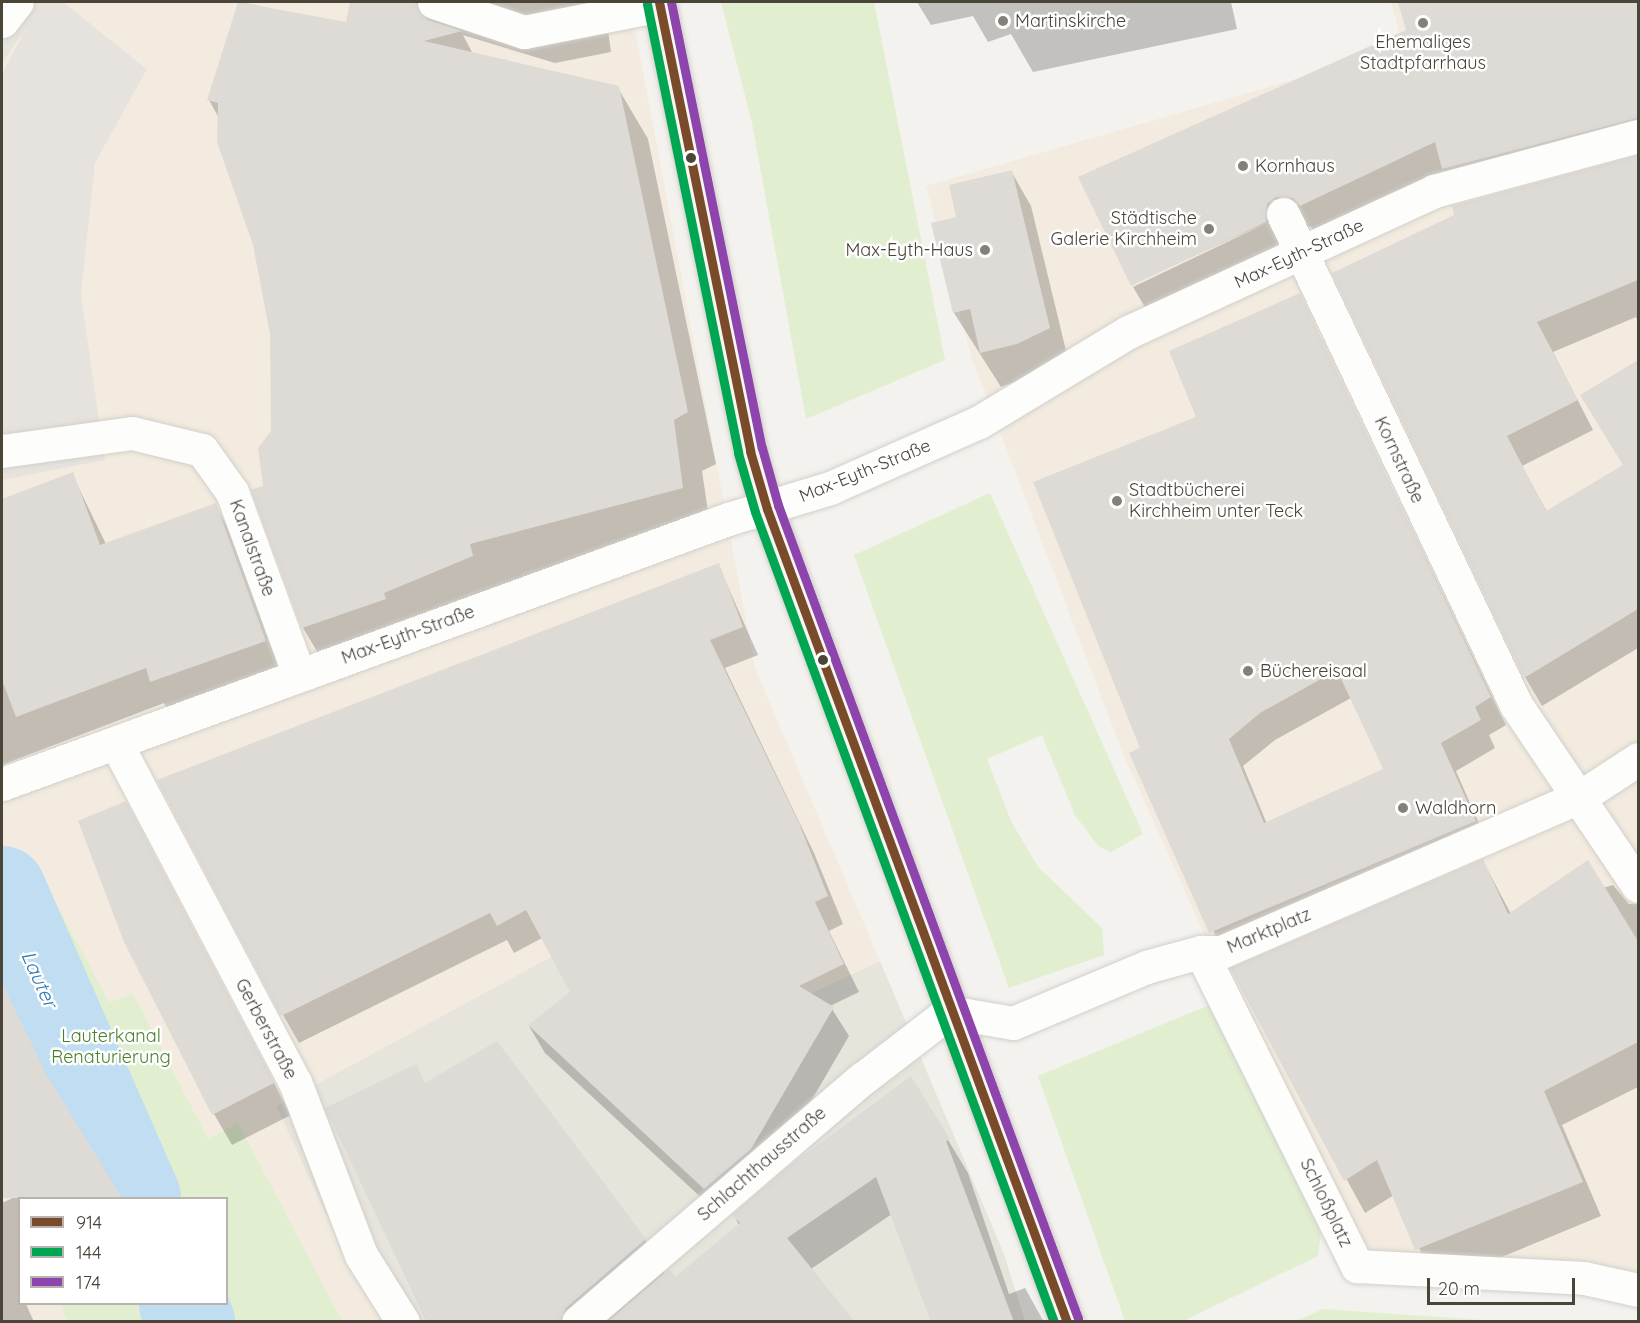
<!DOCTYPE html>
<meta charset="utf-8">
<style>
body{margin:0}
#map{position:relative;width:1640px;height:1323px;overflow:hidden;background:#f4f2ee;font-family:Quicksand,sans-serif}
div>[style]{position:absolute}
.residential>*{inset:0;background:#e7e4dc}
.commercial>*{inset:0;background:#f3ebdf}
.green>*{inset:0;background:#e1eecf}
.parking>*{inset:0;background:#e6e3df}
.shadow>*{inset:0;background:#0003}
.river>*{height:88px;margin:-44px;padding:0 44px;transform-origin:44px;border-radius:44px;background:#c0ddf1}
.building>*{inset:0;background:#dedbd6}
.roads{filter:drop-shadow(0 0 2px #d2d0cb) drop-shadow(0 0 2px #d2d0cb)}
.street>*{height:33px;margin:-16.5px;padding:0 16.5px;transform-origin:16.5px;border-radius:16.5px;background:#fdfdfc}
.secondary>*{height:33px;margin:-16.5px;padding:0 16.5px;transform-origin:16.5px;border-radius:16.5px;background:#f7f6f1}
.bus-1>*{height:9px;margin:-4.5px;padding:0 4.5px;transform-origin:4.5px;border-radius:4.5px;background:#7a4b2a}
.bus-2>*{height:9px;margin:-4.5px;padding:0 4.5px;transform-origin:4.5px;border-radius:4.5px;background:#00a651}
.bus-3>*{height:9px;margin:-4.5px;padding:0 4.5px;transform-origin:4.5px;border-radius:4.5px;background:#8e44ad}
.dots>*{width:16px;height:16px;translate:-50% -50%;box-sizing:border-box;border:3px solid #fff;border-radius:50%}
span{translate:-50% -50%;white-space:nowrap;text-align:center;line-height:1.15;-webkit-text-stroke:5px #fff;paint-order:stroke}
.poi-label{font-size:18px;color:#4b4439}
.left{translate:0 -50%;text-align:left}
.right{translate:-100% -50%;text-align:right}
.street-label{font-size:18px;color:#4b4439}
.park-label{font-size:18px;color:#4a7f2a}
.water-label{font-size:20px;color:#2e7ab2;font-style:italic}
.frame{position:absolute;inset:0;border:3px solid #4b4439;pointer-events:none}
.legend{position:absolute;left:18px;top:1197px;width:210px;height:108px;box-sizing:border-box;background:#fff;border:2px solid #b7b4b0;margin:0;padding:8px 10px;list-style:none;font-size:18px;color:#4b4439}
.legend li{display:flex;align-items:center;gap:12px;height:30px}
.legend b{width:30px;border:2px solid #b7b4b0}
.scale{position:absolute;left:1427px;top:1278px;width:148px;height:27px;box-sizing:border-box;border:3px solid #4b4439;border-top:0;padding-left:8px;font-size:18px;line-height:21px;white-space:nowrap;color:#4b4439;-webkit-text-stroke:4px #fff;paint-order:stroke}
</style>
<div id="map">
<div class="residential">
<div style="clip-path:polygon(2px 2px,46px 2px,2px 63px)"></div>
<div style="clip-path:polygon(591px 935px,684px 1052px,880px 961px,1004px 1254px,1025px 1321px,387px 1321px,338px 1241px,276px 1106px)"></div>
</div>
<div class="commercial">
<div style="clip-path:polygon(evenodd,46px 2px,630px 2px,755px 668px,880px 961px,684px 1052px,591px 935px,276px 1106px,338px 1241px,387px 1321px,2px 1322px,2px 63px,46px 2px,20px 1198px,226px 1198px,226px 1304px,20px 1304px,20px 1198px)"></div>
<div style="clip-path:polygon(1391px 2px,1638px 2px,1638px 1273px,1580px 1261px,1369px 1256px,1207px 941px,1124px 756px,972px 359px,926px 186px,1403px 48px)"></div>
</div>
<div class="green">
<div style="clip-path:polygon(721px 2px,874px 2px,945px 360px,806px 419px,752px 123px)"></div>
<div style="clip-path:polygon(990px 493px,1143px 834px,1111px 852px,1098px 846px,1075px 815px,1042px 735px,987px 759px,1011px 821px,1038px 867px,1102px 928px,1104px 955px,1009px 988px,854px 555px)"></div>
<div style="clip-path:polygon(33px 861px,109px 1002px,133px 994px,208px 1139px,238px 1123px,342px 1321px,68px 1321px,60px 1304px,226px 1304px,226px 1198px,126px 1198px,140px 1189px,2px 939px,2px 872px)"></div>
<div style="clip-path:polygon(1214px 1003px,1321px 1233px,1318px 1256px,1183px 1321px,1125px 1321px,1038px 1076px)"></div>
<div style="clip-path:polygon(1323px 1309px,1497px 1321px,1296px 1321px)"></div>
</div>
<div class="parking">
<div style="clip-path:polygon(40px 2px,63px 2px,147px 69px,95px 163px,81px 295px,105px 460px,2px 480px,2px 74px)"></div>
</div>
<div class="shadow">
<div style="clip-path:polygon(240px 2px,359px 27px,367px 2px,604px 2px,611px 52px,555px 63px,463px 35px,473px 54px,618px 88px,648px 139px,716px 464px,702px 471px,712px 539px,333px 678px,303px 628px,265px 487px,272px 432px,272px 334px,255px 244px,219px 118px,209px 100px)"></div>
<div style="clip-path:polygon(917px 2px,1231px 2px,1237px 29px,1033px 72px,1011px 34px,988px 42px,973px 16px,931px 25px)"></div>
<div style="clip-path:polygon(1400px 2px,1638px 2px,1638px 150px,1318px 234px,1311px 227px,1293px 226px,1282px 251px,1149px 314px,1133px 287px,1273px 220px,1132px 284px,1408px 30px)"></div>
<div style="clip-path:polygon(1638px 157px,1638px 322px,1636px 317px,1553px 352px,1593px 430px,1522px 466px,1547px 512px,1624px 466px,1582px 396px,1638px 361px,1638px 648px,1542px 706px,1525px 677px,1454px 207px)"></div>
<div style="clip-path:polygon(1011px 171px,1031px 206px,1069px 363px,1001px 387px,954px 313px,958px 218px)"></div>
<div style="clip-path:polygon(evenodd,1299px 295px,1506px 725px,1489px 735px,1495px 748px,1456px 771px,1490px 849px,1227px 960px,1131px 754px,1142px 749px,1198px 418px,1299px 295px,1351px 698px,1385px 770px,1267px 824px,1243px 766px,1275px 740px,1351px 698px)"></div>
<div style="clip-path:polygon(72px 474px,106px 544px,215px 505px,235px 540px,285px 675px,171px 716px,164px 703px,2px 765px,2px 500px)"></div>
<div style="clip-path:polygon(718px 564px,758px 655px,725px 668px,814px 853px,843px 924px,829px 931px,859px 992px,830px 1006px,849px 1036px,767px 1177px,721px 1216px,545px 1053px,529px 1026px,571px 993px,542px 938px,514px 953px,507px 940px,299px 1043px,283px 1015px)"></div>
<div style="clip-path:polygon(143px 835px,291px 1115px,232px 1145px,214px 1114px)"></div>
<div style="clip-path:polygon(1483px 861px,1511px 914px,1613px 885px,1629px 904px,1638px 904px,1638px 1087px,1562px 1125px,1601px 1216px,1436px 1284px,1394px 1195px,1365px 1213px,1232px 969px)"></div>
<div style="clip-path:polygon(2px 978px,64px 1106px,120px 1198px,20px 1198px,20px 1304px,26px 1304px,34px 1322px,2px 1322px,2px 1203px,19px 1195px,2px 1167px)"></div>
<div style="clip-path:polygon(425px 1084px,645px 1240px,665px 1274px,675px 1279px,739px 1225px,734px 1215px,948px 1140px,968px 1173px,1009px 1294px,1025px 1288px,1044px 1322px,933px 1322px,892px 1214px,811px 1269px,847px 1322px,427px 1322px,327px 1109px)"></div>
</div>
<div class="river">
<div style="left:2px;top:890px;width:336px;rotate:66.3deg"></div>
<div style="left:183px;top:1304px;width:20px;rotate:66deg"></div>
</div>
<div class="building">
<div style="clip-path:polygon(238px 2px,346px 22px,350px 2px,416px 2px,428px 20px,462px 31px,424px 41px,619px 86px,688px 412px,674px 420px,683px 488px,470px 544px,473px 556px,384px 593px,386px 599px,302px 628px,251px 490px,263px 486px,258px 448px,271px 431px,270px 334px,253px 245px,217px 142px,218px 103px,207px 100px)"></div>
<div style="clip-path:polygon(1398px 2px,1638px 2px,1638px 118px,1442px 169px,1435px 142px,1300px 206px,1293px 198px,1276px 197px,1267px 204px,1266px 222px,1131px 286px,1078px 177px,1406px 30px)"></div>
<div style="clip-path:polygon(1638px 155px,1638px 280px,1537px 322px,1578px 400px,1507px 436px,1546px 511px,1623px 465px,1580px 395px,1638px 360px,1638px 609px,1524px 678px,1332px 273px,1454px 215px,1452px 206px)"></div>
<div style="clip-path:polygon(1012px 170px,1050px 328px,1017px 344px,980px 353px,970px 309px,953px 313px,931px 223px,956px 217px,949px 185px)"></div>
<div style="clip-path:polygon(evenodd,1300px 293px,1491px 697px,1475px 707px,1481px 720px,1441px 743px,1476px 821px,1209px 933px,1129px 753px,1140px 748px,1033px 482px,1196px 417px,1169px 351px,1300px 293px,1337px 670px,1383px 769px,1264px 823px,1229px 739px,1260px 713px,1337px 670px)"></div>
<div style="clip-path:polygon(73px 472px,100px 545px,216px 503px,266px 641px,150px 682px,146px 668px,16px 717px,2px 680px,2px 499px)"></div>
<div style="clip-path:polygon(719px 563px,743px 627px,710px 640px,799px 823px,828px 896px,815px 902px,844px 964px,799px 986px,834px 1007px,751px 1149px,704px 1189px,528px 1025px,570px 992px,526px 910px,497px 926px,490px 913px,281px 1016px,157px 780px)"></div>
<div style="clip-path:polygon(126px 801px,274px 1083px,212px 1115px,124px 942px,78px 821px)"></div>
<div style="clip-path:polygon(1483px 859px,1508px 914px,1588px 860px,1638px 941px,1638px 1042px,1544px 1091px,1583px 1182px,1415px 1250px,1377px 1160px,1344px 1181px,1230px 968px)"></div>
<div style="clip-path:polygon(2px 982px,46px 1074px,122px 1198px,2px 1198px)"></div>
<div style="clip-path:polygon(497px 1041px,646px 1239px,566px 1308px,560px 1322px,427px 1322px,325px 1108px,416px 1064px,425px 1083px)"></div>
<div style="clip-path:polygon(911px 1076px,950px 1139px,946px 1141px,1014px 1322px,931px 1322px,876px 1177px,787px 1238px,855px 1322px,607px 1322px,669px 1269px,675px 1277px,740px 1223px,732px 1215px,788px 1167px)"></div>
</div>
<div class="roads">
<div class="street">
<div style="left:434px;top:2px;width:95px;rotate:18.4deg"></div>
<div style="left:524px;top:32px;width:139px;rotate:-11.2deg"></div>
<div style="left:2px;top:21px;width:24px;rotate:-52deg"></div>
<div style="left:1283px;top:214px;width:543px;rotate:64.61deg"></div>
<div style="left:1516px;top:705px;width:218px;rotate:56deg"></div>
<div style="left:2px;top:451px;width:131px;rotate:-7.9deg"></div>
<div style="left:132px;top:433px;width:72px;rotate:13.7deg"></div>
<div style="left:202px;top:450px;width:52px;rotate:54.5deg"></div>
<div style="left:232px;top:492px;width:195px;rotate:69.9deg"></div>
<div style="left:116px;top:743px;width:383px;rotate:62.2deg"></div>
<div style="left:295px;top:1082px;width:185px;rotate:69.1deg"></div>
<div style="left:361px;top:1255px;width:79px;rotate:57.9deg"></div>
<div style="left:2px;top:784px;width:773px;rotate:-20.05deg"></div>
<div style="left:728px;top:519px;width:107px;rotate:-16.9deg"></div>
<div style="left:830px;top:488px;width:163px;rotate:-23.9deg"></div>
<div style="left:979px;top:422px;width:174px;rotate:-31.1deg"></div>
<div style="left:1128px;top:332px;width:337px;rotate:-24.7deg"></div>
<div style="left:1434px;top:191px;width:211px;rotate:-15.1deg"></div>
<div style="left:1201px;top:952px;width:351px;rotate:63.6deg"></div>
<div style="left:1357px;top:1266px;width:227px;rotate:3deg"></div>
<div style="left:1584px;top:1278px;width:55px;rotate:12.5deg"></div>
<div style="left:578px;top:1322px;width:374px;rotate:-40.6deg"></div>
<div style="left:862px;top:1079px;width:110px;rotate:-37.6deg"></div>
<div style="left:949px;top:1012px;width:65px;rotate:9.8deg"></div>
<div style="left:1013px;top:1023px;width:144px;rotate:-22.8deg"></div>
<div style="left:1146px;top:967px;width:57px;rotate:-15.3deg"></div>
<div style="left:1201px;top:952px;width:20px"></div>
<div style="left:1221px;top:952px;width:391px;rotate:-23.4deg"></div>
<div style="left:1580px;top:797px;width:69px;rotate:-33.2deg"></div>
</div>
<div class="secondary">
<div style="left:659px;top:2px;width:458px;rotate:78.5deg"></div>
<div style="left:750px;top:451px;width:60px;rotate:73.7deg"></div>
<div style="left:767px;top:509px;width:867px;rotate:69.75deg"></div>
</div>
</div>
<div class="bus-1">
<div style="left:659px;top:2px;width:458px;rotate:78.5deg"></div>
<div style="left:750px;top:451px;width:60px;rotate:73.7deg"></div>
<div style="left:767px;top:509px;width:867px;rotate:69.75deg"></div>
</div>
<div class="bus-2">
<div style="left:647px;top:4px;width:458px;rotate:78.5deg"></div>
<div style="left:738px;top:453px;width:61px;rotate:73.9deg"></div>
<div style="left:755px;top:512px;width:863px;rotate:69.74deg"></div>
</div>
<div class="bus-3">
<div style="left:671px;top:2px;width:455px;rotate:78.5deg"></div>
<div style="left:762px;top:448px;width:59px;rotate:74.3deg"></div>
<div style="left:778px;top:505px;width:867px;rotate:69.75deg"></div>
</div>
<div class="dots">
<div style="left:1003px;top:21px;background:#868178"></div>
<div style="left:1423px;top:23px;background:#868178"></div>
<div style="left:691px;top:158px;background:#4b4439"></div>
<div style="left:1243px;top:166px;background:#868178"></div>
<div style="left:1209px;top:229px;background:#868178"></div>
<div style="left:985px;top:250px;background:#868178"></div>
<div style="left:1117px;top:501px;background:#868178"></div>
<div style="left:823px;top:660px;background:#4b4439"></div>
<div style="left:1248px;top:671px;background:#868178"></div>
<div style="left:1403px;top:808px;background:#868178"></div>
</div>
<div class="poi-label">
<span class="left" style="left:1015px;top:21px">Martinskirche</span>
<span style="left:1423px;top:53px">Ehemaliges<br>Stadtpfarrhaus</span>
<span class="left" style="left:1255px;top:166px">Kornhaus</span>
<span class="right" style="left:1197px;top:229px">Städtische<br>Galerie Kirchheim</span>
<span class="right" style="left:973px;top:250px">Max-Eyth-Haus</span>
<span class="left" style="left:1129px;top:501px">Stadtbücherei<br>Kirchheim unter Teck</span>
<span class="left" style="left:1260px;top:671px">Büchereisaal</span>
<span class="left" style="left:1415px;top:808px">Waldhorn</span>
</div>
<div class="street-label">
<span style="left:1299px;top:254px;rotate:-25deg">Max-Eyth-Straße</span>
<span style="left:1399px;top:460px;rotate:65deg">Kornstraße</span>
<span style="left:865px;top:471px;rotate:-22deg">Max-Eyth-Straße</span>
<span style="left:252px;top:548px;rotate:70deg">Kanalstraße</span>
<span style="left:408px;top:635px;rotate:-20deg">Max-Eyth-Straße</span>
<span style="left:1269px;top:931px;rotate:-23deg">Marktplatz</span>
<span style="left:266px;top:1029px;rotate:62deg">Gerberstraße</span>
<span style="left:762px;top:1164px;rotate:-41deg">Schlachthausstraße</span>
<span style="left:1326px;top:1203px;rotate:64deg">Schloßplatz</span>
</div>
<div class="park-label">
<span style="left:111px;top:1047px">Lauterkanal<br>Renaturierung</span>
</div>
<div class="water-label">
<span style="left:40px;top:979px;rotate:66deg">Lauter</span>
</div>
<div class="frame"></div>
<ul class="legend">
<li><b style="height:8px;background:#7a4b2a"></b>914</li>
<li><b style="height:8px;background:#00a651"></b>144</li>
<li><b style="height:8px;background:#8e44ad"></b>174</li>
</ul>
<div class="scale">20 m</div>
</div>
